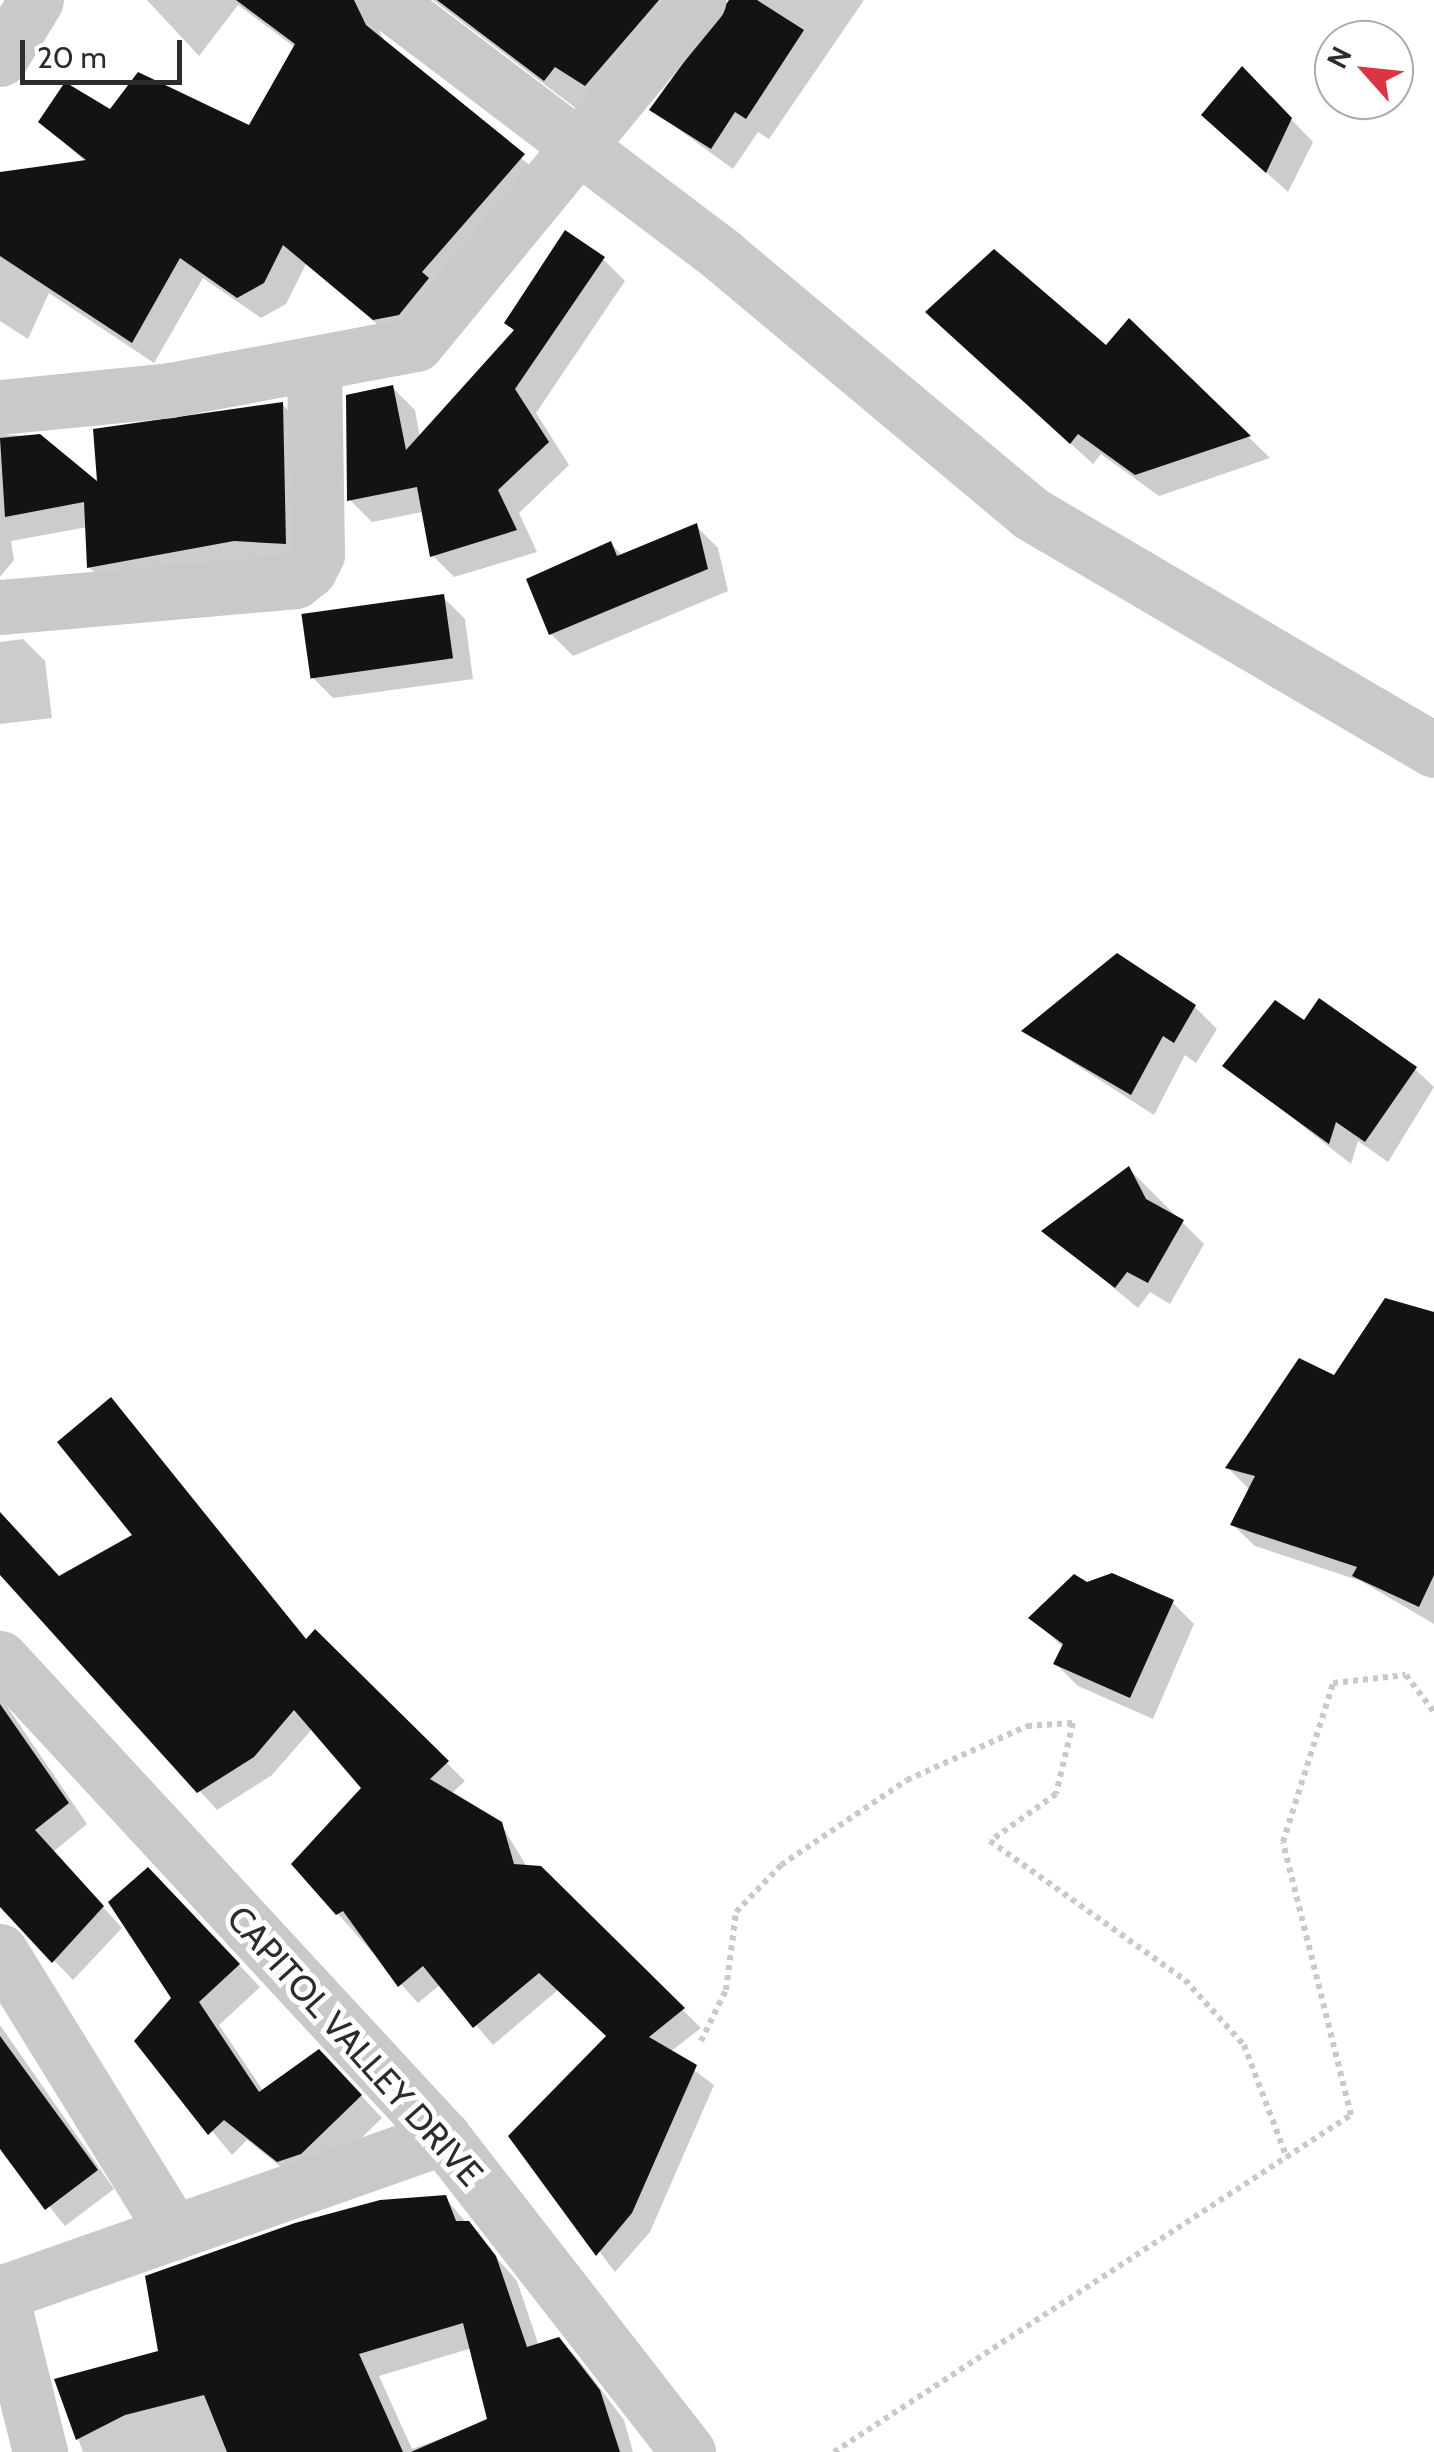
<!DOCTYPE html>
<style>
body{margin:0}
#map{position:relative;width:1434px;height:2452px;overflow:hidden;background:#fff;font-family:Cabin,sans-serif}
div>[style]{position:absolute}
.shadow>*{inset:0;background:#0003}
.building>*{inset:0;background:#131313;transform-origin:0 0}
.path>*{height:6px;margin-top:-3px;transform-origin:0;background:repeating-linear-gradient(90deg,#c9c9c9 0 5px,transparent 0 10px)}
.street>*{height:55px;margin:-27.5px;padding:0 27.5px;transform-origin:27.5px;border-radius:27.5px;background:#c9c9c9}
span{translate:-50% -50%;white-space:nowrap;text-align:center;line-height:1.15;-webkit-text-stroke:10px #fff;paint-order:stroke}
.street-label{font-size:35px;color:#2c2c2c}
.north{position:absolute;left:1314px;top:20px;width:100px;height:100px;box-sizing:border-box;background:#fff;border:2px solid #ababab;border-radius:50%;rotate:297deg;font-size:28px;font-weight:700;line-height:40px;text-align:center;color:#2c2c2c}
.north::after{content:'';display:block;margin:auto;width:35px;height:45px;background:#dd3444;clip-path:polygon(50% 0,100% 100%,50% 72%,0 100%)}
.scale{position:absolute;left:20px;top:40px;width:162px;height:45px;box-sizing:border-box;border:5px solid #2c2c2c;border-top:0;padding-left:12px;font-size:30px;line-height:35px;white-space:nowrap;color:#2c2c2c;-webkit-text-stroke:8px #fff;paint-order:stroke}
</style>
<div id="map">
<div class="shadow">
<div style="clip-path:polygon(147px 0,390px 0,375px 18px,384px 43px,545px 178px,397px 341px,306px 264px,286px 304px,261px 318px,203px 278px,154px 363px,49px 293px,28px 339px,0 321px,0 175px,87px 163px,41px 122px,110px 112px,250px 128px,296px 48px,238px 5px,199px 56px)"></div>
<div style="clip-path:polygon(433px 0,701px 0,594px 122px)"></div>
<div style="clip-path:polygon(731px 0,864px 0,769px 139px,758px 132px,733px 169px,652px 110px)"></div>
<div style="clip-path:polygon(1264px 91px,1313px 142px,1288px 192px,1227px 137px)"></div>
<div style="clip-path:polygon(603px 259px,625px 281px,536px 413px,569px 465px,519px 513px,537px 552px,454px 577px,432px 555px,422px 512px,372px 522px,350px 500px,393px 388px,415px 410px,420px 438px)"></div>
<div style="clip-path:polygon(1130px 321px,1270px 458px,1159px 496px,1101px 454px,1093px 464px,950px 334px,1106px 348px)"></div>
<div style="clip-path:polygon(282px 404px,304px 426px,307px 565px,111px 589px,89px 567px,88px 527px,11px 541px,14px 560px,0 577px,0 434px,39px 437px,100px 487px)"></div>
<div style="clip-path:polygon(696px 526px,718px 548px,728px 591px,573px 656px,551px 634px,611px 544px,623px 556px)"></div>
<div style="clip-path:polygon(443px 597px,465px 619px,473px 679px,333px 698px,311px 676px)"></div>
<div style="clip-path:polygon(23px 639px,45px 661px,52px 718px,0 724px,0 642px)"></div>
<div style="clip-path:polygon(1195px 1007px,1217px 1029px,1196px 1063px,1185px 1055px,1154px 1115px,1025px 1032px)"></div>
<div style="clip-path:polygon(1305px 1023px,1415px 1069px,1434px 1087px,1388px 1162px,1358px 1141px,1351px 1164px,1226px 1066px)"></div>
<div style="clip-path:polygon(1129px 1169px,1204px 1244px,1170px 1304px,1150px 1292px,1138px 1308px,1045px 1231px)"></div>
<div style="clip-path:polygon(1434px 1315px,1434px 1624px,1361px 1581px,1255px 1546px,1233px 1525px,1250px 1490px,1228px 1468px,1335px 1378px)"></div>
<div style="clip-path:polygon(111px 1401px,308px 1641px,315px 1632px,465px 1781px,451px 1794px,501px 1824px,527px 1867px,540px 1868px,701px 2028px,670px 2052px,714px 2085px,650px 2232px,615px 2272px,512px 2136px,609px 2036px,559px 1989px,493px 2045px,441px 1984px,418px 2003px,338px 1914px,364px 1789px,313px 1728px,272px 1775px,217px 1810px,0 1570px,59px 1578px,136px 1535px)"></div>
<div style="clip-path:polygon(1087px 1585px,1172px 1602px,1194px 1624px,1153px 1719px,1078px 1686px,1056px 1664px,1064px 1648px,1031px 1618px)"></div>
<div style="clip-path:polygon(0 1696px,87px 1824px,53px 1852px,122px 1928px,73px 1980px,0 1904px)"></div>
<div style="clip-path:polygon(170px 1892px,260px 1987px,219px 2025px,264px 2092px,341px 2074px,382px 2118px,323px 2175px,301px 2183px,247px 2140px,232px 2155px,137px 2041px,174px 1998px)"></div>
<div style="clip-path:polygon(0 2025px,114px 2189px,65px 2226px,0 2145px)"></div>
<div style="clip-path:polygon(evenodd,445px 2198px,517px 2281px,539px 2346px,558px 2340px,578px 2359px,624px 2420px,633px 2452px,83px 2452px,57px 2380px,161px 2353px,445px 2198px,472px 2348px,490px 2421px,412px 2449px,379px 2376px,472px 2348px)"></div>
</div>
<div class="building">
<div style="clip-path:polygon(236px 0,354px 0,366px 25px,525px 154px,422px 272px,429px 278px,399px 315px,373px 320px,283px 245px,264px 283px,237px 298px,180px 258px,132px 343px,0 256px,0 172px,86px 160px,38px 122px,65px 82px,110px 109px,138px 72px,249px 125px,295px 44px)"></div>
<div style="clip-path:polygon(437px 0,659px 0,585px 86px,555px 67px,544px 81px)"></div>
<div style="clip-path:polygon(729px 0,757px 0,804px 30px,746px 119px,735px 112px,711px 149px,649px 110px)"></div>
<div style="clip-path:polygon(1242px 66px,1292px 118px,1266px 173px,1201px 115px)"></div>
<div style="clip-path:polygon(565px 230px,605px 257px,515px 389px,549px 442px,498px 490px,517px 530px,430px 557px,417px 487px,347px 501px,346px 395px,393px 385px,406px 450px,514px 330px,504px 323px)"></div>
<div style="clip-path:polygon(994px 249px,1106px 345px,1129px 318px,1251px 436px,1135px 475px,1078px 434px,1070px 444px,925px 312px)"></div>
<div style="clip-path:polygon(283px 402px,286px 544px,234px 541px,87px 568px,84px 502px,5px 517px,0 438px,40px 434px,97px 481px,93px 429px)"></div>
<div style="clip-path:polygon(697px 523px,708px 569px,549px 635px,526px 579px,611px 541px,617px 556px)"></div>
<div style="left:444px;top:594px;width:65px;height:144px;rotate:82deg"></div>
<div style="clip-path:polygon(1117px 953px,1196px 1005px,1174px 1043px,1163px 1036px,1131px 1095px,1021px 1031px)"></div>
<div style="clip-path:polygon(1319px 998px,1417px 1067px,1365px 1142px,1336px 1122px,1329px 1144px,1222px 1066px,1275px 1000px,1304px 1020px)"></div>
<div style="clip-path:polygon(1129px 1166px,1146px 1199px,1184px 1220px,1148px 1283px,1127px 1272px,1115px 1288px,1041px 1231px)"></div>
<div style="clip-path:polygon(1385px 1298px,1434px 1312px,1434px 1575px,1419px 1607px,1352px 1576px,1357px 1567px,1230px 1525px,1255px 1476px,1225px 1468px,1299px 1358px,1334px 1375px)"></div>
<div style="clip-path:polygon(111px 1397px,306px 1639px,315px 1629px,449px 1761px,430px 1779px,502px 1822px,514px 1864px,541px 1866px,685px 2008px,649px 2037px,697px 2065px,632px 2213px,596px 2256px,508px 2136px,606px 2036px,539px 1973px,473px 2028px,423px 1966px,398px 1987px,343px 1911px,336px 1915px,291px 1864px,361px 1788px,294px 1710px,254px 1757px,197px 1793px,0 1575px,0 1512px,59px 1576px,132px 1535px,57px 1442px)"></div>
<div style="clip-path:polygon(1112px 1573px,1174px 1600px,1130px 1698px,1053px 1664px,1063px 1644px,1028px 1618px,1074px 1574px,1087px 1582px)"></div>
<div style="clip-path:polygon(0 1704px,69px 1803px,35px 1830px,104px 1906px,52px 1963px,0 1907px)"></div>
<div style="clip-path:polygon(148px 1867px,240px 1964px,199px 2002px,259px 2092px,319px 2049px,362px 2095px,301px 2154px,277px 2162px,224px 2120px,208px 2135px,134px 2041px,171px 1998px,108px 1902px)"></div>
<div style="clip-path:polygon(0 2036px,98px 2170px,45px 2210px,0 2149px)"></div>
<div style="clip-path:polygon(446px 2195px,456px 2221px,469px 2221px,496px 2256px,527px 2347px,559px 2337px,600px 2390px,620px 2452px,411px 2452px,487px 2419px,463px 2323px,359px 2354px,403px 2452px,227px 2452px,204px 2395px,125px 2415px,76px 2440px,54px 2379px,158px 2351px,145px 2276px,295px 2223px,380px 2200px)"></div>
</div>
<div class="path">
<div style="left:701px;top:2041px;width:57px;rotate:-63.9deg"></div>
<div style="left:726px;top:1990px;width:79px;rotate:-82.7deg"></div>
<div style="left:736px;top:1912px;width:65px;rotate:-46.2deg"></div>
<div style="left:781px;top:1865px;width:152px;rotate:-34deg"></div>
<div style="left:907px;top:1780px;width:132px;rotate:-24.2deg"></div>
<div style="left:1027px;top:1726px;width:46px;rotate:-3.7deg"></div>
<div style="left:1073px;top:1723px;width:73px;rotate:103.5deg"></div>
<div style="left:1056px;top:1794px;width:81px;rotate:144.5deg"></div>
<div style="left:990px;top:1841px;width:239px;rotate:35.5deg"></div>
<div style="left:1185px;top:1980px;width:88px;rotate:47.8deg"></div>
<div style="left:1244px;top:2045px;width:121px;rotate:69.2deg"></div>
<div style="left:834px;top:2452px;width:617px;rotate:-33.1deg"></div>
<div style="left:1351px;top:2115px;width:281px;rotate:-104deg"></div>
<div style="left:1283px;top:1842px;width:167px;rotate:-72.5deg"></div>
<div style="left:1333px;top:1683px;width:73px;rotate:-6.3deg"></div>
<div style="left:1406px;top:1675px;width:46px;rotate:52.9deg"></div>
</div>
<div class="street">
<div style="left:385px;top:0;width:424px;rotate:37.1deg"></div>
<div style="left:723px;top:256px;width:400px;rotate:39.9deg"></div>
<div style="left:1030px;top:513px;width:468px;rotate:30.4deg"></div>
<div style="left:0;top:59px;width:69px;rotate:-58.6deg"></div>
<div style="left:0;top:407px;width:171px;rotate:-5.7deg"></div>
<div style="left:170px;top:390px;width:250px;rotate:-10.6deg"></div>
<div style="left:416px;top:344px;width:445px;rotate:-50.6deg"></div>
<div style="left:0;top:607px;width:296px;rotate:-5deg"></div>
<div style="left:295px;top:581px;width:18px;rotate:-38deg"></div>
<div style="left:309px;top:570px;width:18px;rotate:-63deg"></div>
<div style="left:317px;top:554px;width:188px;rotate:-90.9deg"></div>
<div style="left:0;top:1658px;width:652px;rotate:47.24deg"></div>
<div style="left:443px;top:2137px;width:399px;rotate:52.1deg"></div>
<div style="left:0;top:1951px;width:331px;rotate:58.3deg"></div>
<div style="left:0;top:2291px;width:166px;rotate:76deg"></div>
<div style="left:1px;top:2293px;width:469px;rotate:-19.4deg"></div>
</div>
<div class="street-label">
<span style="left:355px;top:2046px;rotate:48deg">CAPITOL VALLEY DRIVE</span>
</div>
<div class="north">N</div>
<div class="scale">20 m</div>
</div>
